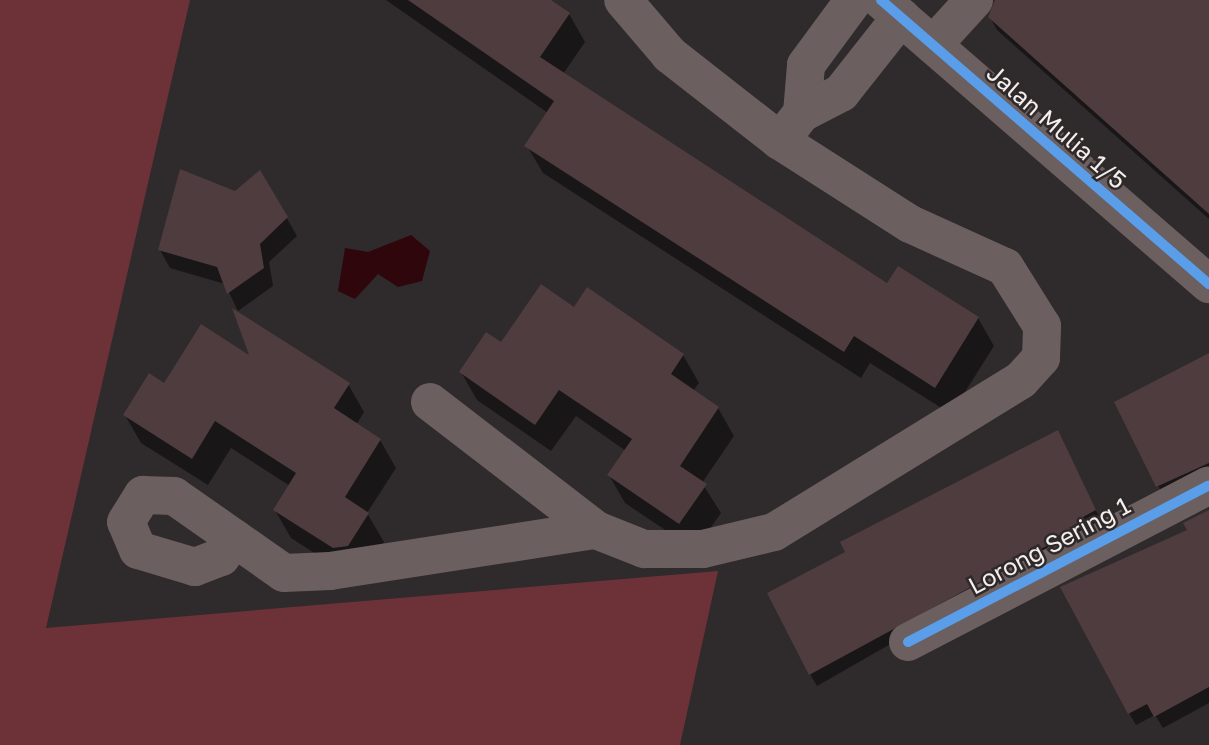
<!DOCTYPE html>
<style>
body{margin:0}
#map{position:relative;width:1209px;height:745px;overflow:hidden;background:#2f2a2b;font-family:"Golos Text",sans-serif}
div>[style]{position:absolute}
.green>*{inset:0;background:#6c3238}
.water>*{inset:0;background:#2e060c}
.shadow>*{inset:0;background:#0007}
.building>*{inset:0;background:#4f3c3e}
.minor>*{height:38px;margin:-19px;padding:0 19px;transform-origin:19px;border-radius:19px;background:#6b5f60}
.cycleway>*{height:10px;margin:-5px;padding:0 5px;transform-origin:5px;border-radius:5px;background:#5a9eea}
span{translate:-50% -50%;white-space:nowrap;text-align:center;line-height:1.15;-webkit-text-stroke:5px #30292a;paint-order:stroke}
.street-label{font-size:24px;color:#f3efef}
</style>
<div id="map">
<div class="green">
<div style="clip-path:polygon(0 0,190px 0,46px 628px,718px 571px,680px 745px,0 745px)"></div>
</div>
<div class="water">
<div style="clip-path:polygon(411px 235px,430px 251px,422px 281px,398px 287px,378px 274px,355px 299px,338px 291px,345px 248px,368px 252px)"></div>
</div>
<div class="shadow">
<div style="clip-path:polygon(386px 0,548px 0,569px 14px,585px 42px,563px 74px,887px 285px,978px 318px,994px 346px,951px 414px,870px 363px,861px 378px,543px 173px,527px 146px,548px 113px)"></div>
<div style="clip-path:polygon(996px 0,1202px 0,1209px 6px,1209px 219px,997px 30px,990px 17px)"></div>
<div style="clip-path:polygon(260px 172px,297px 236px,269px 262px,273px 286px,238px 311px,225px 284px,170px 268px,160px 250px)"></div>
<div style="clip-path:polygon(574px 309px,683px 355px,699px 383px,693px 391px,718px 408px,734px 436px,702px 483px,721px 513px,695px 550px,625px 503px,609px 475px,626px 451px,576px 416px,551px 451px,477px 400px,461px 372px)"></div>
<div style="clip-path:polygon(1209px 355px,1209px 478px,1165px 499px,1116px 403px)"></div>
<div style="clip-path:polygon(253px 359px,348px 384px,364px 412px,356px 425px,380px 440px,396px 468px,367px 513px,384px 542px,364px 573px,350px 576px,291px 538px,275px 510px,290px 486px,231px 448px,208px 485px,141px 443px,125px 415px,164px 385px)"></div>
<div style="clip-path:polygon(1064px 445px,1102px 523px,817px 686px,810px 674px)"></div>
<div style="clip-path:polygon(1209px 512px,1209px 703px,1163px 728px,1155px 715px,1136px 725px,1129px 713px,1189px 531px)"></div>
</div>
<div class="building">
<div style="clip-path:polygon(408px 0,551px 0,570px 13px,540px 57px,887px 283px,898px 266px,979px 317px,935px 388px,854px 336px,844px 352px,524px 146px,554px 101px)"></div>
<div style="clip-path:polygon(995px 0,1209px 0,1209px 214px,988px 17px)"></div>
<div style="clip-path:polygon(180px 169px,235px 191px,260px 170px,288px 217px,260px 244px,264px 268px,227px 294px,217px 267px,158px 250px)"></div>
<div style="clip-path:polygon(541px 284px,574px 307px,587px 287px,684px 354px,671px 374px,719px 407px,680px 466px,707px 484px,679px 524px,607px 475px,632px 439px,559px 390px,535px 425px,459px 372px,486px 332px,501px 342px)"></div>
<div style="clip-path:polygon(232px 308px,350px 383px,334px 408px,381px 439px,345px 497px,369px 513px,348px 546px,333px 548px,273px 510px,296px 473px,215px 421px,192px 459px,123px 415px,149px 373px,164px 383px,201px 324px,249px 355px)"></div>
<div style="clip-path:polygon(1209px 353px,1209px 463px,1156px 487px,1114px 402px)"></div>
<div style="clip-path:polygon(1058px 430px,1096px 510px,1083px 517px,1087px 524px,809px 675px,767px 593px,845px 552px,840px 542px)"></div>
<div style="clip-path:polygon(1209px 510px,1209px 687px,1154px 717px,1147px 704px,1128px 714px,1060px 587px,1187px 530px,1183px 523px)"></div>
</div>
<div class="minor">
<div style="left:881px;top:0;width:434px;rotate:40.9deg"></div>
<div style="left:933px;top:45px;width:61px;rotate:-47.7deg"></div>
<div style="left:802px;top:113px;width:48px;rotate:-85.2deg"></div>
<div style="left:806px;top:65px;width:81px;rotate:-53.6deg"></div>
<div style="left:780px;top:141px;width:36px;rotate:-52deg"></div>
<div style="left:802px;top:113px;width:44px;rotate:-27.1deg"></div>
<div style="left:841px;top:93px;width:97px;rotate:-51.7deg"></div>
<div style="left:430px;top:402px;width:210px;rotate:37.6deg"></div>
<div style="left:234px;top:538px;width:23px;rotate:124deg"></div>
<div style="left:221px;top:557px;width:28px;rotate:159deg"></div>
<div style="left:195px;top:567px;width:59px;rotate:-163.4deg"></div>
<div style="left:138px;top:550px;width:30px;rotate:-113deg"></div>
<div style="left:126px;top:522px;width:32px;rotate:-58deg"></div>
<div style="left:143px;top:495px;width:31px;rotate:2deg"></div>
<div style="left:174px;top:496px;width:134px;rotate:35deg"></div>
<div style="left:284px;top:573px;width:46px;rotate:-2.5deg"></div>
<div style="left:330px;top:571px;width:269px;rotate:-8.8deg"></div>
<div style="left:596px;top:530px;width:52px;rotate:21.6deg"></div>
<div style="left:644px;top:549px;width:59px"></div>
<div style="left:703px;top:549px;width:73px;rotate:-13.5deg"></div>
<div style="left:774px;top:532px;width:290px;rotate:-31.6deg"></div>
<div style="left:1021px;top:380px;width:30px;rotate:-48deg"></div>
<div style="left:1041px;top:358px;width:32px;rotate:-88deg"></div>
<div style="left:1042px;top:326px;width:70px;rotate:-122.1deg"></div>
<div style="left:1005px;top:267px;width:104px;rotate:-155.6deg"></div>
<div style="left:910px;top:224px;width:154px;rotate:-147.4deg"></div>
<div style="left:780px;top:141px;width:140px;rotate:-142deg"></div>
<div style="left:670px;top:55px;width:72px;rotate:-130.5deg"></div>
<div style="left:908px;top:642px;width:339px;rotate:-27.5deg"></div>
</div>
<div class="cycleway">
<div style="left:881px;top:0;width:434px;rotate:40.9deg"></div>
<div style="left:908px;top:642px;width:339px;rotate:-27.5deg"></div>
</div>
<div class="street-label">
<span style="left:1057px;top:126px;rotate:41deg">Jalan Mulia 1/5</span>
<span style="left:1049px;top:545px;rotate:-28deg">Lorong Sering 1</span>
</div>
</div>
